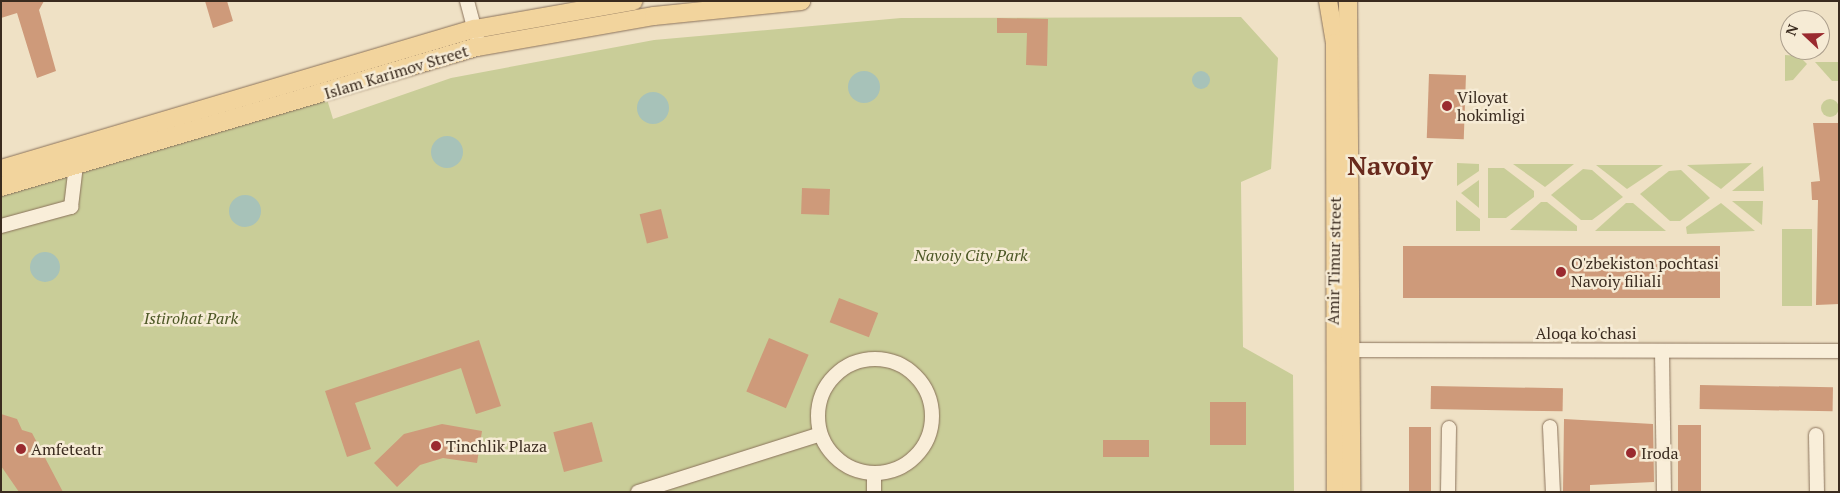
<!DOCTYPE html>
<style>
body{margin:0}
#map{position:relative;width:1840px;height:493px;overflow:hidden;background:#efe1c5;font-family:"PT Serif",serif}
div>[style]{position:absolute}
.green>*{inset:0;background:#c9cd98;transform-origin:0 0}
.round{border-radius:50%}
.water>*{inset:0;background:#a7c2b9}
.building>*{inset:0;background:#ce9a7a;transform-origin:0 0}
.roads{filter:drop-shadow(0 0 1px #8a725b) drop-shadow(0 0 1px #8a725b)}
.minor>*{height:14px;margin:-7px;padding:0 7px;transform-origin:7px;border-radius:7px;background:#f9eed9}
.minor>.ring{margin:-7px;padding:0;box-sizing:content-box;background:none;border:14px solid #f9eed9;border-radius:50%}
.major>*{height:18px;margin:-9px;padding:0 9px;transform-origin:9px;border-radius:9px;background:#f2d49d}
.dots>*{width:14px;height:14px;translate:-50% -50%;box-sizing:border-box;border:2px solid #f6ebd5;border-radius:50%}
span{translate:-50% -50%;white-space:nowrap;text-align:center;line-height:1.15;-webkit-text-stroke:5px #f6ebd5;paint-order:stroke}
.street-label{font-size:16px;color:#3a2b1f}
.poi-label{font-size:16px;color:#3a2b1f}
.left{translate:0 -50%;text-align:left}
.park-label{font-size:16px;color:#4c5725;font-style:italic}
.town-label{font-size:26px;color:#682a1d;font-weight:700}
.frame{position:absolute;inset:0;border:2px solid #3a2b1f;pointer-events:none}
.north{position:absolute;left:1780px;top:10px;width:50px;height:50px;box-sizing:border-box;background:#f6ebd5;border:1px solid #ab9e8c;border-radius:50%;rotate:291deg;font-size:14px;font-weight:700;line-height:20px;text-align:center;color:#3a2b1f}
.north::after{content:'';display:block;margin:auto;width:18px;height:22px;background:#9a2a2f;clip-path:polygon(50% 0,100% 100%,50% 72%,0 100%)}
</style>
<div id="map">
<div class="green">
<div style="clip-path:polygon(1241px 17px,1278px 58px,1271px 169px,1241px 182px,1243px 347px,1293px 375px,1294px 492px,1px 492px,1px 194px,326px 96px,333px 119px,451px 78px,654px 40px,901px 18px)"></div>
<div style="clip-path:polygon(1785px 55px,1799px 56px,1807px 64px,1793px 80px,1785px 81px)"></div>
<div style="clip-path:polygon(1815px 62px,1839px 62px,1839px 81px,1832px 81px)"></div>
<div class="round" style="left:1821px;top:99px;width:18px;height:18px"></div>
<div style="clip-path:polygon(1457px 163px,1479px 164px,1479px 171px,1457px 186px)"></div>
<div style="clip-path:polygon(1752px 163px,1721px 189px,1687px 165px)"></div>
<div style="clip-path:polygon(1513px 164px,1574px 164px,1545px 187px)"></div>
<div style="clip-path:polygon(1596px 165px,1663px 165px,1627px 189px)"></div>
<div style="clip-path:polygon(1763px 166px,1764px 191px,1732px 191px)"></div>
<div style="clip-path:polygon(1488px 168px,1504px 168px,1534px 191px,1534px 197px,1506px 218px,1488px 218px)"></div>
<div style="clip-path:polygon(1583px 169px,1592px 170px,1623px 197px,1592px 220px,1581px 220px,1551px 195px)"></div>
<div style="clip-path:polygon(1681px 170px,1710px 198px,1680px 221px,1670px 221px,1640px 194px,1669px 171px)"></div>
<div style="clip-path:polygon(1479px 180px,1479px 208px,1461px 193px)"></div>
<div style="clip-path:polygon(1456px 200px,1480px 219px,1480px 231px,1456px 231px)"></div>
<div style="clip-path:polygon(1732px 201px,1763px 201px,1762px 225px)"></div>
<div style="clip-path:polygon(1541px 202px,1547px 202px,1577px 226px,1577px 231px,1510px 230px)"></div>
<div style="clip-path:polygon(1626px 203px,1633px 203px,1666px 231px,1595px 231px)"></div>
<div style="clip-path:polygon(1721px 203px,1755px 231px,1687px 234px,1686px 227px)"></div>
<div style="left:1782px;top:229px;width:30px;height:77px"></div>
</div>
<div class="water">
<div class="round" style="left:848px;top:71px;width:32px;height:32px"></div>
<div class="round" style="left:1192px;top:71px;width:18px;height:18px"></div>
<div class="round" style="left:637px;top:92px;width:32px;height:32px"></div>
<div class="round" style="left:431px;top:136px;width:32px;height:32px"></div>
<div class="round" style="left:229px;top:195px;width:32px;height:32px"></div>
<div class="round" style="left:30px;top:252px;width:30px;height:30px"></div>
</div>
<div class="building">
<div style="clip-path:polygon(1px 1px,44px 1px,39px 10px,56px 71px,37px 78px,17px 13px,1px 18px)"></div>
<div style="clip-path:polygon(205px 1px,227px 1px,233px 21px,213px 28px)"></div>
<div style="clip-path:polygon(997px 18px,1048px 19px,1047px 66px,1026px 65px,1027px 33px,997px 33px)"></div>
<div style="left:1429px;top:74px;width:37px;height:64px;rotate:2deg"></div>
<div style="clip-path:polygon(1813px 123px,1839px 123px,1839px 304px,1816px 305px,1818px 200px,1812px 200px,1811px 182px,1820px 181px)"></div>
<div style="left:802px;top:188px;width:28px;height:26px;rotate:2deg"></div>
<div style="left:661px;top:209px;width:30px;height:22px;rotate:76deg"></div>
<div style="left:1403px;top:246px;width:317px;height:52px"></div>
<div style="left:839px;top:298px;width:42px;height:26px;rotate:21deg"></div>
<div style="left:769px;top:338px;width:43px;height:58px;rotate:23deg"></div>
<div style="clip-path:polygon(479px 340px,501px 406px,476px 414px,461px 368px,355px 403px,371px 449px,347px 457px,325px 391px)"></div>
<div style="left:1700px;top:385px;width:133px;height:24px;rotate:1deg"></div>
<div style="left:1431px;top:386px;width:132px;height:23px;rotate:1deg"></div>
<div style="left:1210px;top:402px;width:36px;height:43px"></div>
<div style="clip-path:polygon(1px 414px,17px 419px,22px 430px,32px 433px,63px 492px,19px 492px,1px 466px)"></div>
<div style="clip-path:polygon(1564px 419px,1653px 424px,1654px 482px,1590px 485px,1590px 492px,1563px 492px)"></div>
<div style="left:592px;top:422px;width:41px;height:40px;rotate:75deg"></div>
<div style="clip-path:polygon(442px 424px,482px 431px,477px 463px,443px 458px,420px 465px,397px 487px,374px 463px,404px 434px)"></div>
<div style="left:1678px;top:425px;width:23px;height:67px"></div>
<div style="left:1409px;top:427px;width:22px;height:65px"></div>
<div style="left:1103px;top:440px;width:46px;height:17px"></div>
</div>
<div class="roads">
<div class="minor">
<div style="left:467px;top:1px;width:39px;rotate:75deg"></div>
<div style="left:1px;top:226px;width:73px;rotate:-15.2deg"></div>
<div style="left:71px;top:207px;width:50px;rotate:-83.2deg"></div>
<div style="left:1342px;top:350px;width:497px;rotate:0.1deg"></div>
<div style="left:1662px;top:351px;width:141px;rotate:89.2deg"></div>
<div class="ring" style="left:818px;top:359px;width:100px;height:100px"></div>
<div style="left:1550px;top:427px;width:65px;rotate:87.4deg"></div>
<div style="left:1816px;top:435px;width:57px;rotate:89deg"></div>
<div style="left:874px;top:473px;width:19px;rotate:90deg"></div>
<div style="left:638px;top:492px;width:189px;rotate:-17.6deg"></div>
<div style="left:1448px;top:492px;width:64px;rotate:-89.1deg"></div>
</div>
<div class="major">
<div style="left:1328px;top:1px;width:43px;rotate:80.5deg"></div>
<div style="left:1335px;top:43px;width:449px;rotate:89.9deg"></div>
<div style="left:1348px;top:1px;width:491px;rotate:89.6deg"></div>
<div style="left:1px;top:169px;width:494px;rotate:-16.5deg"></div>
<div style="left:475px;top:29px;width:161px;rotate:-10deg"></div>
<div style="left:1px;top:187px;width:497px;rotate:-16.4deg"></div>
<div style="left:478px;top:47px;width:179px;rotate:-10deg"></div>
<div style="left:654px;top:16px;width:148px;rotate:-5.8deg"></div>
</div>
</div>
<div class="dots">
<div style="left:1447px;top:106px;background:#9a2a2f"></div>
<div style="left:1561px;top:272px;background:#9a2a2f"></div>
<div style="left:436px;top:446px;background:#9a2a2f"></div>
<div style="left:21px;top:449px;background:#9a2a2f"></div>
<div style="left:1631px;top:453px;background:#9a2a2f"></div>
</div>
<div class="street-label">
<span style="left:396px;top:72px;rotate:-17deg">Islam Karimov Street</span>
<span style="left:1334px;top:261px;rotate:-89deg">Amir Timur street</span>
<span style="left:1586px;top:333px">Aloqa ko'chasi</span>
</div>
<div class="poi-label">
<span class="left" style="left:1457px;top:106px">Viloyat<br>hokimligi</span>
<span class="left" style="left:1571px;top:272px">O'zbekiston pochtasi<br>Navoiy filiali</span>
<span class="left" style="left:446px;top:446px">Tinchlik Plaza</span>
<span class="left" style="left:31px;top:449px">Amfeteatr</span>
<span class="left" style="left:1641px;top:453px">Iroda</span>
</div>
<div class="park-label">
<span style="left:971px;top:255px">Navoiy City Park</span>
<span style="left:191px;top:318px">Istirohat Park</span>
</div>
<div class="town-label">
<span style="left:1390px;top:166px">Navoiy</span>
</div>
<div class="frame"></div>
<div class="north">N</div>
</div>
